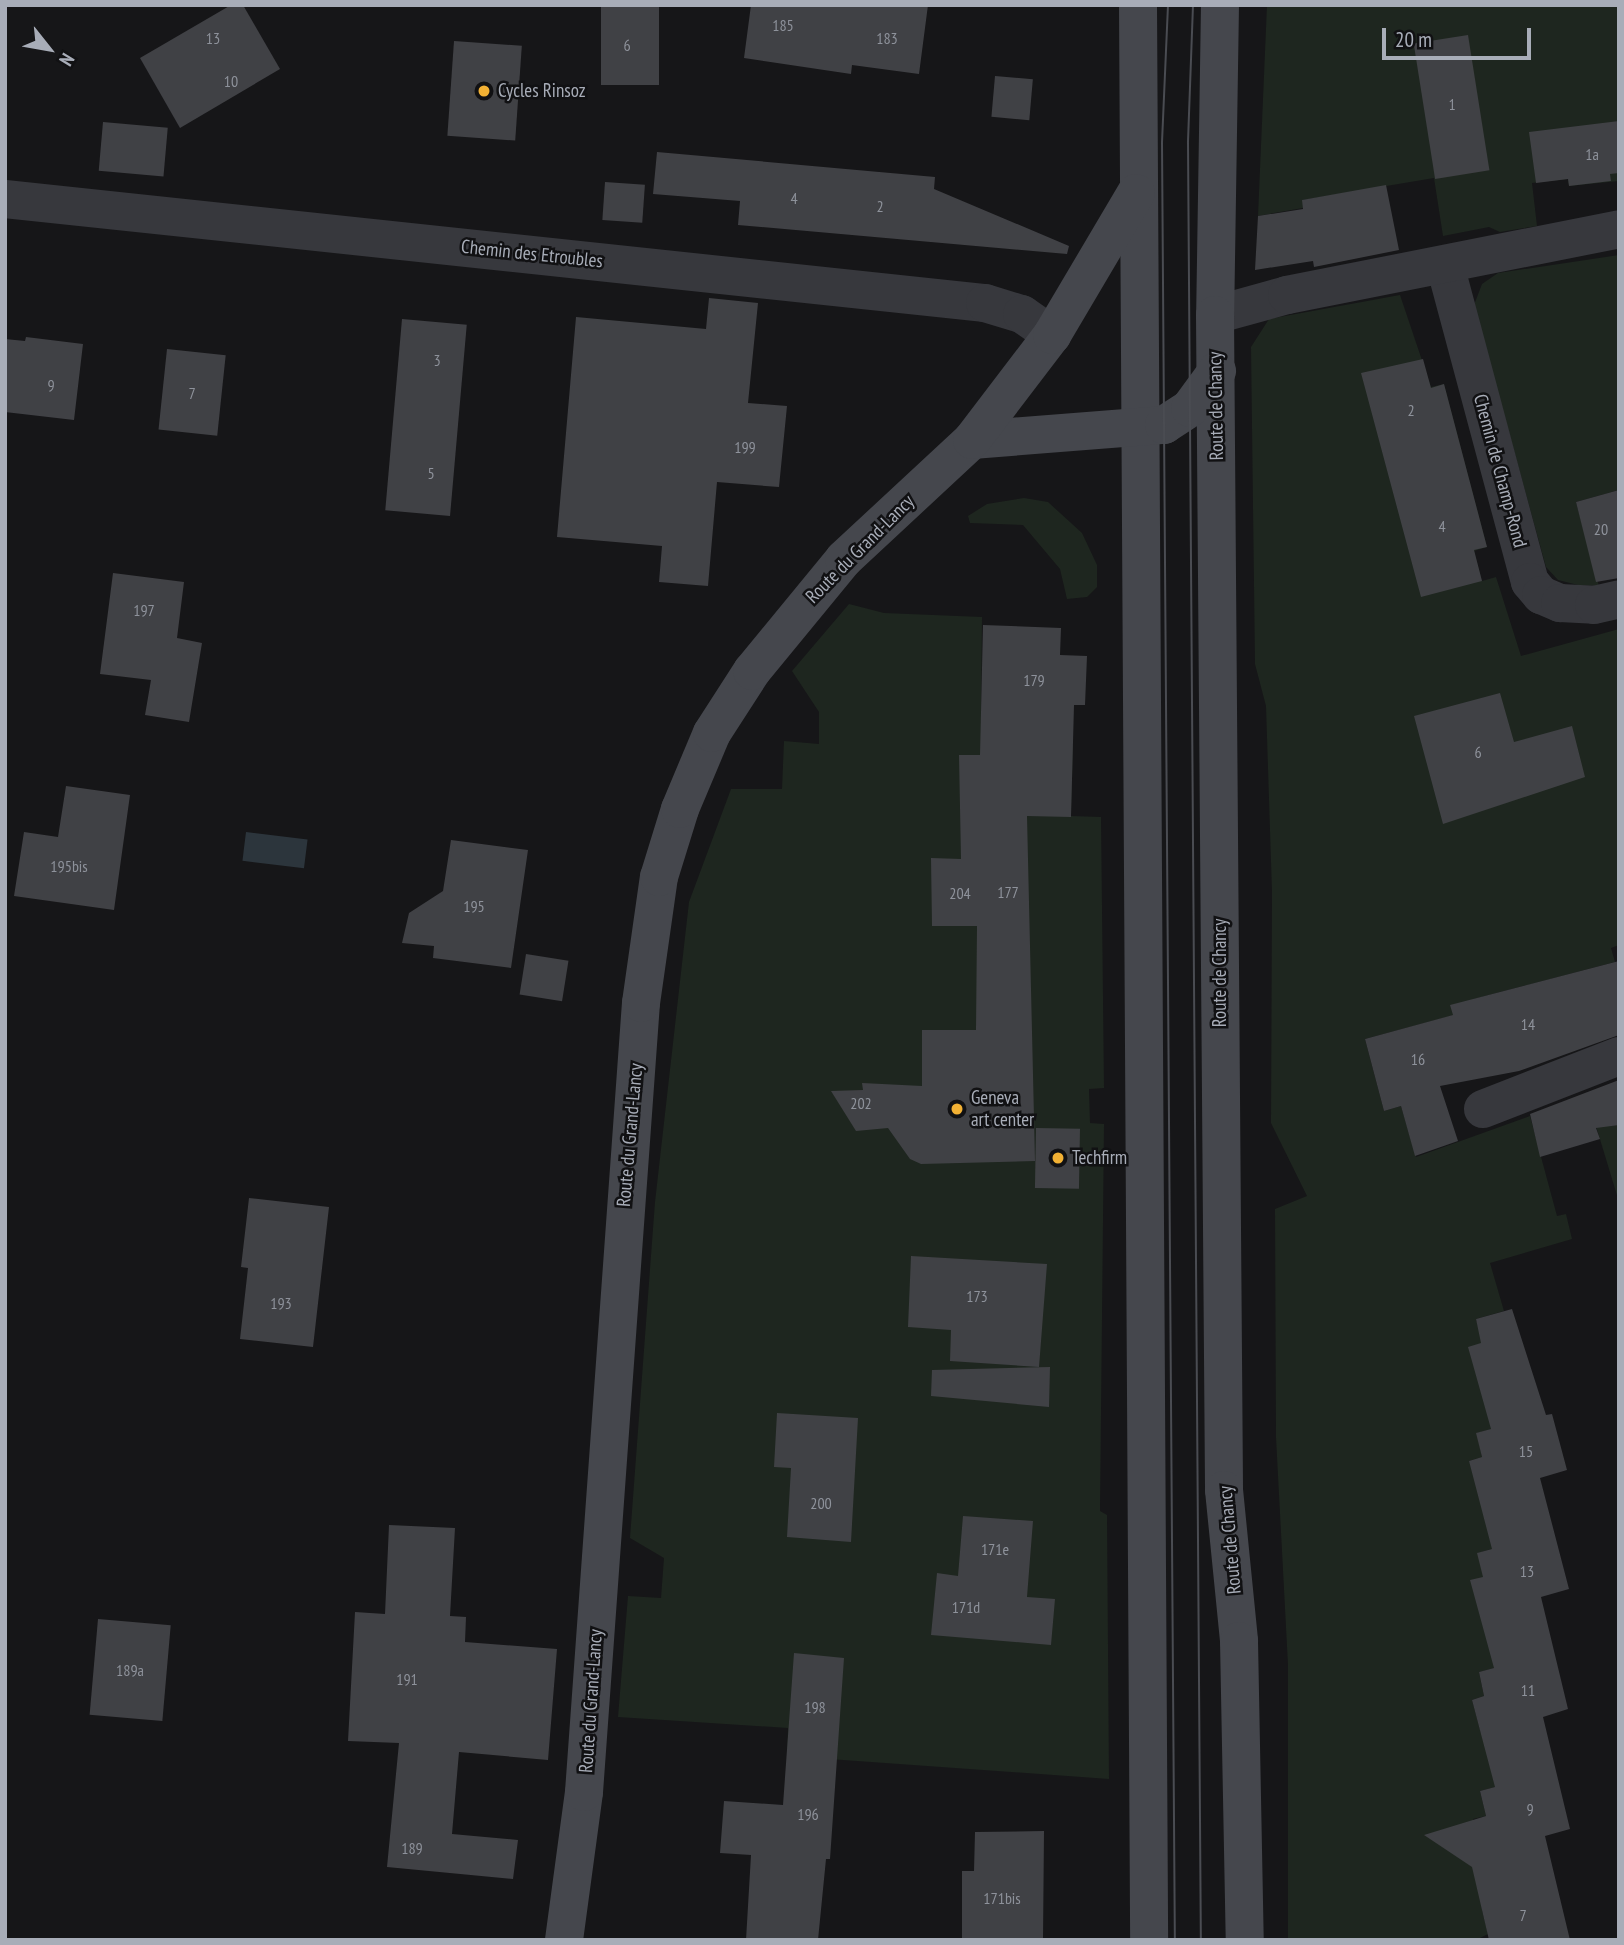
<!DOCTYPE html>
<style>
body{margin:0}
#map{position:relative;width:1624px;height:1945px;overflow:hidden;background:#161618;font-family:"PT Sans Narrow",sans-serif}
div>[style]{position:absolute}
.green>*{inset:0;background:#1e261f}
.water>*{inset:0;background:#2c353c;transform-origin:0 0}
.building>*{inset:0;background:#404145;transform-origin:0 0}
.street>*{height:38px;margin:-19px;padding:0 19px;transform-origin:19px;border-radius:19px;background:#37383d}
.secondary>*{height:38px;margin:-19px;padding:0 19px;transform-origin:19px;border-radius:19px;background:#45474d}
.tram>*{height:2px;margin:-1px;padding:0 1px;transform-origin:1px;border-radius:1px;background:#4a4c52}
.dots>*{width:19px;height:19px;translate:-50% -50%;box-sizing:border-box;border:4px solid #111113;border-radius:50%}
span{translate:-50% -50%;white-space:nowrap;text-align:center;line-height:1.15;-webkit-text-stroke:5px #111113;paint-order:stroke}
.number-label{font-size:16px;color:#8e929b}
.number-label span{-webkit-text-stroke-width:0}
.poi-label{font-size:19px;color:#a8adb8}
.left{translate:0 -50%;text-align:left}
.street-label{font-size:19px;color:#a8adb8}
.frame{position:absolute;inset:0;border:7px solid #a8adb8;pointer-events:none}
.north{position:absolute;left:14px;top:14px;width:70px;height:70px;-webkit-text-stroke:5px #111113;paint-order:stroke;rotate:121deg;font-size:19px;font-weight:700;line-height:28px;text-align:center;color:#a8adb8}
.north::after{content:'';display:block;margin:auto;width:24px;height:32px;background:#a8adb8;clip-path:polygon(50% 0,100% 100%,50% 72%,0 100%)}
.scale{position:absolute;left:1382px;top:28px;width:149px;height:32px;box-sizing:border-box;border:4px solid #a8adb8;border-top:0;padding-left:9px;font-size:21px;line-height:24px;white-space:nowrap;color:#a8adb8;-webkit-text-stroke:5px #111113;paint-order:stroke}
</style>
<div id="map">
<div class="green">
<div style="clip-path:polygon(1267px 5px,1619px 5px,1619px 181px,1569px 186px,1568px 179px,1532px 183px,1537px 226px,1500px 232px,1489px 227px,1443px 236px,1434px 178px,1303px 200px,1303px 208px,1258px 216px)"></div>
<div style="clip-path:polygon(1619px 255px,1619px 490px,1576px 502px,1599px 586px,1578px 585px,1558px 580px,1546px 567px,1474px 305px,1482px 284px,1498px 273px)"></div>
<div style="clip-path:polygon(1400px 295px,1431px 387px,1444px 384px,1487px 547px,1474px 551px,1482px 581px,1496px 577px,1521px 656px,1619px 629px,1619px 945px,1611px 948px,1615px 962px,1474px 999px,1477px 1009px,1365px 1039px,1384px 1111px,1401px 1106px,1416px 1157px,1530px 1116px,1557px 1216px,1566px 1214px,1572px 1239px,1490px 1263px,1504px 1311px,1476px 1319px,1507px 1425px,1477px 1433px,1482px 1457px,1469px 1461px,1509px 1544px,1478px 1553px,1511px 1664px,1479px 1672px,1484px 1696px,1472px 1700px,1481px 1733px,1511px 1783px,1480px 1791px,1486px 1816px,1473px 1819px,1482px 1852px,1482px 1910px,1488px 1934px,1476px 1940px,1288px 1940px,1288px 1665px,1276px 1437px,1275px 1209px,1307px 1196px,1271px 1123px,1272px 892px,1266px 706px,1255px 664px,1251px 347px,1269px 319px)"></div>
<div style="clip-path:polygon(1024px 498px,1048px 502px,1082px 533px,1097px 565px,1097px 587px,1087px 597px,1067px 599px,1060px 569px,1023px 525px,970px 523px,968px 516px,987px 504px)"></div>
<div style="clip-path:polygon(849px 604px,884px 613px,982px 617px,981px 726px,1073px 745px,1071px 816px,1101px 817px,1104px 1088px,1089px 1089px,1090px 1123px,1104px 1124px,1100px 1511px,1107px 1515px,1109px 1779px,787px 1756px,788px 1728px,618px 1717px,628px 1596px,661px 1598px,664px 1558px,630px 1538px,655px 1202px,689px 902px,731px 789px,782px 789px,784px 741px,819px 744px,819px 712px,792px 671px)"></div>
<div style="clip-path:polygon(1619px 1081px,1619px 1202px,1586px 1093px)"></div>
</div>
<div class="water">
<div style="left:246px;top:832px;width:62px;height:29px;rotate:7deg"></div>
</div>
<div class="building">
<div style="clip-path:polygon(231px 5px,243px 5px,280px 69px,180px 128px,140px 58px)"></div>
<div style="left:601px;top:5px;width:58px;height:80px"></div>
<div style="clip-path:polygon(751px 5px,928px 5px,919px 74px,852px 65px,851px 74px,744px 58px)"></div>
<div style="left:1468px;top:35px;width:137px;height:55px;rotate:81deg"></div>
<div style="left:454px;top:41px;width:68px;height:95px;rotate:4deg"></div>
<div style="left:995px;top:76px;width:38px;height:41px;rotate:5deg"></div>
<div style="clip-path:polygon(1619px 121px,1619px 173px,1610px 174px,1611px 181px,1569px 186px,1568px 179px,1536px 183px,1529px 132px)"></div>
<div style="left:103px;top:122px;width:65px;height:49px;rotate:5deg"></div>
<div style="clip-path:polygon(657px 152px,935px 177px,934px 189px,1069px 246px,1067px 254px,738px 225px,740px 201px,653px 194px)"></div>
<div style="left:605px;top:182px;width:40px;height:38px;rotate:4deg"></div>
<div style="clip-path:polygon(1386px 185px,1399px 250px,1314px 267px,1313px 261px,1255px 270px,1258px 216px,1303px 209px,1302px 200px)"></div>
<div style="clip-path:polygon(709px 298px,758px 303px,748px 403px,787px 406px,779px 487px,717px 482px,708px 586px,659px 582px,662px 546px,557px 537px,576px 317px,706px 329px)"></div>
<div style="left:402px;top:319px;width:65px;height:192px;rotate:5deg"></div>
<div style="clip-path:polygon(26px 337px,83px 344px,74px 420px,5px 412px,5px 339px,25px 341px)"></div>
<div style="left:167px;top:349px;width:59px;height:81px;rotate:6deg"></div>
<div style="clip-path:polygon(1423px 359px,1431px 388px,1444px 384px,1487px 547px,1474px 550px,1482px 581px,1421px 597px,1361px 373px)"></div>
<div style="clip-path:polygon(1619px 490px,1619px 578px,1596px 582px,1576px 502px)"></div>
<div style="clip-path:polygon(113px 573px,184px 582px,177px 638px,202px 643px,189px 722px,145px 715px,151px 680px,100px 674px)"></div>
<div style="clip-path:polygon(983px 625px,1061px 628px,1060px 655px,1087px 656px,1085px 705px,1074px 705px,1071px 817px,1027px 816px,1035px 1161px,921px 1164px,910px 1159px,888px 1128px,856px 1131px,831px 1091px,863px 1090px,862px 1083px,922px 1086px,922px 1030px,976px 1030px,977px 926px,932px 926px,931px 858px,961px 859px,959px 755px,980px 755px)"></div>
<div style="clip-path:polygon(1500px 693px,1514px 742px,1572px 726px,1585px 777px,1443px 824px,1414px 716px)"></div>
<div style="clip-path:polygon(66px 786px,130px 795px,114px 910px,14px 896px,24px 832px,58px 837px)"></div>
<div style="clip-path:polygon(451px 840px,528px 850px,511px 968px,433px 958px,434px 946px,402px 943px,409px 913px,443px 891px)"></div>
<div style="left:526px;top:954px;width:43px;height:41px;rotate:9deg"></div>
<div style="clip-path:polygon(1619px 961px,1619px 1035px,1519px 1071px,1440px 1086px,1458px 1141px,1415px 1156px,1401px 1106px,1384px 1111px,1365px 1039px,1453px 1015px,1450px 1005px)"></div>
<div style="clip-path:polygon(1619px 1080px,1619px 1125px,1596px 1128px,1600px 1139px,1540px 1157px,1530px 1114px)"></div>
<div style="left:1036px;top:1128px;width:44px;height:60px;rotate:1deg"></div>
<div style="clip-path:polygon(249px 1198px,329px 1207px,313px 1347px,240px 1339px,248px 1268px,241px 1267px)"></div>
<div style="clip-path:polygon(911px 1256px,1047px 1264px,1039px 1367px,950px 1361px,951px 1330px,908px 1327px)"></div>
<div style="clip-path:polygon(1512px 1309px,1546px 1415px,1552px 1414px,1567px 1470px,1540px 1478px,1569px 1589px,1541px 1597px,1568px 1709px,1543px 1717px,1570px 1829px,1545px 1836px,1570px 1940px,1489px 1940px,1472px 1867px,1424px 1835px,1486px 1816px,1480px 1791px,1495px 1787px,1472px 1700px,1484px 1696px,1479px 1672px,1494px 1668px,1470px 1580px,1483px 1577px,1477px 1553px,1492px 1549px,1469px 1461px,1482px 1457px,1476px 1433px,1491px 1429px,1468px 1347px,1481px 1343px,1476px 1319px)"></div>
<div style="clip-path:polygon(1050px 1367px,1049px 1407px,931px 1396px,932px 1370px)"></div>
<div style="clip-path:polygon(777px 1413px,858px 1418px,851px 1542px,787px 1537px,791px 1468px,774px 1467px)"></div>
<div style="clip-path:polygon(963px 1516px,1033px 1521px,1027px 1597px,1055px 1599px,1051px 1645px,931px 1635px,937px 1573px,958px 1576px)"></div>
<div style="clip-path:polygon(389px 1525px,455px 1528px,450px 1616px,466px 1617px,465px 1642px,557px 1649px,548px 1760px,459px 1752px,452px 1834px,518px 1840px,513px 1879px,387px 1867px,399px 1743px,348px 1741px,355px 1612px,385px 1614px)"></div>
<div style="left:98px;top:1619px;width:73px;height:96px;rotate:5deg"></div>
<div style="clip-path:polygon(794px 1653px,844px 1658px,830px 1859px,826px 1859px,818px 1940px,746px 1940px,751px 1855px,720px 1853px,724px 1801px,783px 1805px)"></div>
<div style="clip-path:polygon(1044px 1831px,1043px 1940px,962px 1940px,962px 1871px,974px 1871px,975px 1832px)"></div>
</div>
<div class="street">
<div style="left:5px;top:199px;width:986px;rotate:6.06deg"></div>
<div style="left:985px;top:303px;width:39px;rotate:17deg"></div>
<div style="left:1022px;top:314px;width:37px;rotate:35deg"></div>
<div style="left:1445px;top:265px;width:328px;rotate:75deg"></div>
<div style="left:1530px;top:582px;width:17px;rotate:50deg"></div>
<div style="left:1541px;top:595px;width:21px;rotate:23deg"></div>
<div style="left:1560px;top:603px;width:34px;rotate:3deg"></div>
<div style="left:1594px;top:605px;width:26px;rotate:-13deg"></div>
<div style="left:1215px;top:315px;width:75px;rotate:-15.5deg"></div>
<div style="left:1287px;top:295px;width:338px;rotate:-11.2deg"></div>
<div style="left:1483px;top:1109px;width:146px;rotate:-21.3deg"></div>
</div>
<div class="secondary">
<div style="left:1138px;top:5px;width:1935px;rotate:89.67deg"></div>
<div style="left:1220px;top:5px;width:310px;rotate:90.9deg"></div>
<div style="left:1215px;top:315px;width:1175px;rotate:89.56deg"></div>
<div style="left:1224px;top:1490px;width:152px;rotate:84.3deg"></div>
<div style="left:1239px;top:1641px;width:299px;rotate:88.9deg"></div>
<div style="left:972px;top:440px;width:193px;rotate:-4.5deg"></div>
<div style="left:1164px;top:425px;width:31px;rotate:-33deg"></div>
<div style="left:1190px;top:408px;width:46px;rotate:-53.9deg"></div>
<div style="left:564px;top:1940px;width:149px;rotate:-82.3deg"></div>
<div style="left:584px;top:1792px;width:791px;rotate:-85.87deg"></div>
<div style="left:641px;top:1003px;width:127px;rotate:-81.9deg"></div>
<div style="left:659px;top:877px;width:71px;rotate:-72.8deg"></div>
<div style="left:680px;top:809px;width:82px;rotate:-67.2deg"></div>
<div style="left:712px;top:733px;width:74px;rotate:-57.2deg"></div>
<div style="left:752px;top:671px;width:145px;rotate:-50.6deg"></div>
<div style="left:844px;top:559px;width:175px;rotate:-42.9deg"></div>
<div style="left:972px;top:440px;width:132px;rotate:-52.7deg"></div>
<div style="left:1052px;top:335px;width:165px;rotate:-59.4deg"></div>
</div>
<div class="tram">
<div style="left:1168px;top:5px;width:138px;rotate:92.5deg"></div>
<div style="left:1162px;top:143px;width:1797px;rotate:89.59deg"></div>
<div style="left:1193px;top:5px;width:138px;rotate:92.1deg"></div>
<div style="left:1188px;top:143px;width:1797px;rotate:89.59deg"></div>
</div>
<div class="dots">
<div style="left:484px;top:91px;background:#f2b134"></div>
<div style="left:957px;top:1109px;background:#f2b134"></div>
<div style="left:1058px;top:1158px;background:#f2b134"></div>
</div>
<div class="number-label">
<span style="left:783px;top:25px">185</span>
<span style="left:213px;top:38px">13</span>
<span style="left:887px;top:38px">183</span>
<span style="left:627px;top:45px">6</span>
<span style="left:231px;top:81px">10</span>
<span style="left:1452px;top:104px">1</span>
<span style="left:1592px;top:154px">1a</span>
<span style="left:794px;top:198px">4</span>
<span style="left:880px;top:206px">2</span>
<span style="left:437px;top:360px">3</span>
<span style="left:51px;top:385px">9</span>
<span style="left:192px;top:393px">7</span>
<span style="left:1411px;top:410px">2</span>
<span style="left:745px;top:447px">199</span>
<span style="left:431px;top:473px">5</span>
<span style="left:1442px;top:526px">4</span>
<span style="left:1601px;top:529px">20</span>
<span style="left:144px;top:610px">197</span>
<span style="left:1034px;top:680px">179</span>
<span style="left:1478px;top:752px">6</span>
<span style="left:69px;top:866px">195bis</span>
<span style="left:1008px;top:892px">177</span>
<span style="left:960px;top:893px">204</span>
<span style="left:474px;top:906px">195</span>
<span style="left:1528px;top:1024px">14</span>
<span style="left:1418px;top:1059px">16</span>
<span style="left:861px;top:1103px">202</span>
<span style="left:977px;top:1296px">173</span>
<span style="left:281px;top:1303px">193</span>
<span style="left:1526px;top:1451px">15</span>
<span style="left:821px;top:1503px">200</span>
<span style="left:995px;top:1549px">171e</span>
<span style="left:1527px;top:1571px">13</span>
<span style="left:966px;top:1607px">171d</span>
<span style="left:130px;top:1670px">189a</span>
<span style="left:407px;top:1679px">191</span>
<span style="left:1528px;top:1690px">11</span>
<span style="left:815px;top:1707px">198</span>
<span style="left:1530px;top:1809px">9</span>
<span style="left:808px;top:1814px">196</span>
<span style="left:412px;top:1848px">189</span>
<span style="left:1002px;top:1898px">171bis</span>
<span style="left:1523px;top:1915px">7</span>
</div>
<div class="poi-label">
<span class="left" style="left:498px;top:91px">Cycles Rinsoz</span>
<span class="left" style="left:971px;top:1109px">Geneva<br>art center</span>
<span class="left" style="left:1072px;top:1158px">Techfirm</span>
</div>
<div class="street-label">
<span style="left:532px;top:254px;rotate:6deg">Chemin des Etroubles</span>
<span style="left:1216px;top:406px;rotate:-91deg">Route de Chancy</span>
<span style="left:1500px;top:471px;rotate:75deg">Chemin de Champ-Rond</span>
<span style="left:860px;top:549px;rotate:-45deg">Route du Grand-Lancy</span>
<span style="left:1220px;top:973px;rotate:-90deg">Route de Chancy</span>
<span style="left:630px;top:1135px;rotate:-85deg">Route du Grand-Lancy</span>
<span style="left:1230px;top:1540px;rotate:-95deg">Route de Chancy</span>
<span style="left:591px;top:1701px;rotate:-86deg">Route du Grand-Lancy</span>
</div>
<div class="frame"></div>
<div class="north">N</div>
<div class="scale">20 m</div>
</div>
